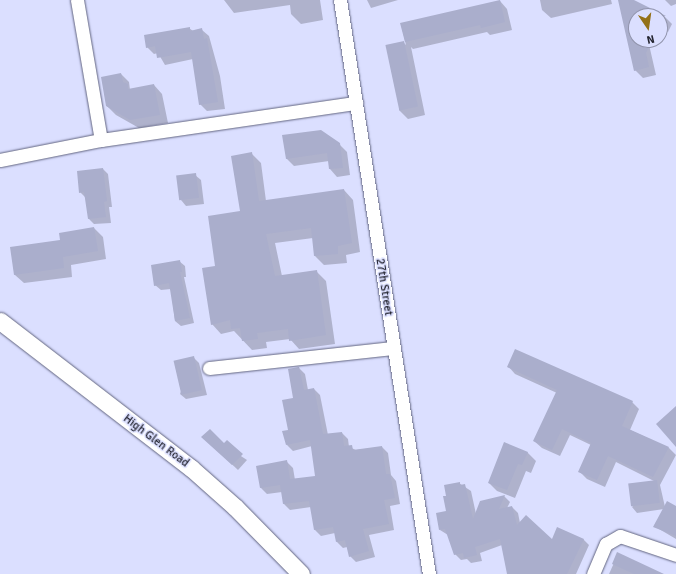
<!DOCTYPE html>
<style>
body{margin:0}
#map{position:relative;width:676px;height:574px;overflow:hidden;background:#dbdfff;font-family:Signika,sans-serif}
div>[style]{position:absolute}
.shadow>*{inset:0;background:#0003}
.building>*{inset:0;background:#aaaecc;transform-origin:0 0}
.roads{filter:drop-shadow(0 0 1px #626580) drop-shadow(0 0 1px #626580)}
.minor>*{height:13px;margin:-6.5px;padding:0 6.5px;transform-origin:6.5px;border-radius:6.5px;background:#fff}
.major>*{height:17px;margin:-8.5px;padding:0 8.5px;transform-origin:8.5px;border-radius:8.5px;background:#fff}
span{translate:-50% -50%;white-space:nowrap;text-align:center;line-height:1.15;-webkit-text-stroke:3px #dbdfff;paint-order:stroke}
.street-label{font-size:12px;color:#23242f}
.north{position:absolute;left:628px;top:8px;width:40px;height:40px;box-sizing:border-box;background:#dbdfff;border:1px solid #9194ac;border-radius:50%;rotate:167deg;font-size:11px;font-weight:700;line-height:16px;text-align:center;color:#23242f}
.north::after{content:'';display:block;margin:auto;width:14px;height:18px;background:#947119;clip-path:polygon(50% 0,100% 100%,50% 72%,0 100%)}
</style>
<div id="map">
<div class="shadow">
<div style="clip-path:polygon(224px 0,320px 0,323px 20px,301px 24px,291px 14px,290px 5px,234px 13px)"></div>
<div style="clip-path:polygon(367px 0,398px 0,371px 8px)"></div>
<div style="clip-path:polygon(540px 0,611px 0,612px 4px,551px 18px,542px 10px)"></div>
<div style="clip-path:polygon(619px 0,632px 0,664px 16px,672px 24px,668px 32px,660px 28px,660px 16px,636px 16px,636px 40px,648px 40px,656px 75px,643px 78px,635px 70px)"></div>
<div style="clip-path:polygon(665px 0,676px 0,676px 4px,671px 6px)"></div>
<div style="clip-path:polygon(500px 1px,507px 9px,512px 30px,490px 35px,487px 32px,413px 49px,411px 47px,425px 115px,408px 119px,399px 110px,403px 42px,406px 45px,401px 24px)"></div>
<div style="clip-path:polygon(189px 28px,193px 31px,202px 30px,209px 36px,220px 76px,225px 109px,207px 111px,200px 104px,193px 59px,165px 65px,158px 53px,154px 54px,147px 47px)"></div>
<div style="clip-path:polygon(121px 74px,129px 82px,130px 90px,154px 85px,162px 94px,168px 123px,139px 128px,116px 115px,107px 106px)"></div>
<div style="clip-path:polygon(339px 144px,347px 152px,350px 175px,337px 177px,330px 169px,329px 161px,294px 166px,286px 158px)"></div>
<div style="clip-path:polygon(251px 153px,261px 163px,266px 201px,344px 190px,353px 200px,360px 252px,346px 255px,347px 263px,324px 265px,315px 256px,313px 238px,275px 243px,282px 276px,316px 271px,326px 281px,335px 344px,299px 349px,290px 339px,266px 342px,267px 348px,252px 350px,234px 331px,221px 334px,212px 324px,216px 266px,241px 212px)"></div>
<div style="clip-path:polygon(103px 169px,108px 174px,112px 207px,109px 207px,111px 223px,94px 224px,89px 219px,86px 198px,80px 192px)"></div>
<div style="clip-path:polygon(195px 175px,201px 180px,204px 204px,186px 206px,181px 200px)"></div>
<div style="clip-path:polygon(94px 228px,103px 237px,106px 259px,71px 265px,72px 277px,24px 283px,15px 275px,12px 248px,61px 241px)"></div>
<div style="clip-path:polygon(179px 261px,185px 266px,186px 277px,184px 277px,194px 323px,181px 326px,175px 321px,171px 289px,161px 290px,155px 285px)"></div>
<div style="clip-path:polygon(193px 357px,199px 363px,207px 395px,186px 399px,180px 394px)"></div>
<div style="clip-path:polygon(508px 366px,632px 402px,639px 409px,630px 430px,669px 448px,676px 455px,660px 485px,665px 507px,676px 507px,676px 539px,654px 526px,664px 509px,637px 513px,632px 507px,656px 482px,616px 462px,605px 487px,587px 479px,580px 472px,591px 445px,570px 435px,560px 456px,542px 448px,534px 441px,557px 393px,515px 374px)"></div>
<div style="clip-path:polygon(299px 368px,305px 374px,308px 390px,314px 389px,320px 395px,328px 435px,342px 433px,348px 439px,349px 447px,356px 450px,382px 447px,388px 453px,391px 475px,396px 481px,400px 504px,390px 506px,394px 530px,369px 535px,375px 557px,356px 562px,350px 556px,347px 547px,343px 548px,337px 542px,335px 533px,321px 536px,315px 530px,311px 507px,290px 510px,284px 504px,282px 492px,267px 494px,261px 488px,258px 466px,287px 462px,293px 468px,295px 480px,316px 477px,312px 446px,293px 451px,287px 445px,295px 398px,289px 370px)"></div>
<div style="clip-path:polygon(208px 442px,224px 445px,247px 460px,238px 470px)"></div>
<div style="clip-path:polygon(527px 452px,536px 461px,531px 473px,526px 471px,515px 498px,497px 491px,489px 483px)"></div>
<div style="clip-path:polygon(459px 483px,471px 491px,476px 514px,504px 496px,510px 502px,507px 508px,512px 507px,518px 513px,520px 523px,552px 540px,583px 539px,589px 545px,576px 574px,508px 574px,502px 545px,480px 553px,482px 561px,471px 563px,467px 559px,461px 560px,455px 554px,448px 535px,440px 530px,447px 512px,447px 496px)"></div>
<div style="clip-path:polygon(618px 554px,662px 574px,609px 574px)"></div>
</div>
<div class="building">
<div style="clip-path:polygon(500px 0,505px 22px,481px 28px,480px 25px,405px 42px,400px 23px)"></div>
<div style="clip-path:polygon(618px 0,634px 0,666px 16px,636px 16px,636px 40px,652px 40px,646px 53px,649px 67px,634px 71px)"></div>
<div style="clip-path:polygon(190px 27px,190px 31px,202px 28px,204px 39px,207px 38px,218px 102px,199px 105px,191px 52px,157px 58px,155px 46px,146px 48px,144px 35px)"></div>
<div style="left:404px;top:41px;width:67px;height:19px;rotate:78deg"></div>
<div style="clip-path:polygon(121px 73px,123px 82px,128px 84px,128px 89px,154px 84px,160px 115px,130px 120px,106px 106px,101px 77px)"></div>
<div style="clip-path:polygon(321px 130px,340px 143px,343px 168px,329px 169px,327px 153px,286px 159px,282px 135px)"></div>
<div style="clip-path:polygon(252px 152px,259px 201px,344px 189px,352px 243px,338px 246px,338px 254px,314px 256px,311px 228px,266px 234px,275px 276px,317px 270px,326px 335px,289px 341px,288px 329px,257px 333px,258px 339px,242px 341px,240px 328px,231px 329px,230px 320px,211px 325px,202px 268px,215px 266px,208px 216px,240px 211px,231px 156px)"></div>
<div style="clip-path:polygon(103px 168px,107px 201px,104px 202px,106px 217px,88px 219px,84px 192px,79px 193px,77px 171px)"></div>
<div style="left:196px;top:173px;width:25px;height:20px;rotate:83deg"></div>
<div style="clip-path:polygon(94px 227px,98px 251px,63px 257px,64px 268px,14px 275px,10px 247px,60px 240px,59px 233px)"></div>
<div style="clip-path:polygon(180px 260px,182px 272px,180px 272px,190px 318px,175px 321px,169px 283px,154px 286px,151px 265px)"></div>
<div style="clip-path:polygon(515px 349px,633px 401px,622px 426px,669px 447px,653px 477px,608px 456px,597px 480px,578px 472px,591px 443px,562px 429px,552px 450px,533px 441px,557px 390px,507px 367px)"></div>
<div style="left:194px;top:356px;width:35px;height:21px;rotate:77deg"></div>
<div style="clip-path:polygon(299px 367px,304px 390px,314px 388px,323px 434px,342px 432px,344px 446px,352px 445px,353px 450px,382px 446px,386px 474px,390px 474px,395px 498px,384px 500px,389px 524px,363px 529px,369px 551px,349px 557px,345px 540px,336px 542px,333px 527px,314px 530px,309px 501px,283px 504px,280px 485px,260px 488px,256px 466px,287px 460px,290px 479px,315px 476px,310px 440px,286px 445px,282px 431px,288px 430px,282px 400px,293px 398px,288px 369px)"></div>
<div style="clip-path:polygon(676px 406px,676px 447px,656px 424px)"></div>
<div style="clip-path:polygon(210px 429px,224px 443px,227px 440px,243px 454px,232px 465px,201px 437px)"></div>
<div style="clip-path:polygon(504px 442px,528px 452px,522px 465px,518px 464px,507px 490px,488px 483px)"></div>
<div style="left:657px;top:480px;width:23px;height:29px;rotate:83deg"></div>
<div style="clip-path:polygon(460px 482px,460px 485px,465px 484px,473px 519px,480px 501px,505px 495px,499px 509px,512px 506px,517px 525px,526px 515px,552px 539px,557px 527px,584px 539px,567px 574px,507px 574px,500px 539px,475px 547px,477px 555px,464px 558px,463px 553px,454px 555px,445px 529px,439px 530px,436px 513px,446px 511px,443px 496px,446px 496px,444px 485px)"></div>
<div style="clip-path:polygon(667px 501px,676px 506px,676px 536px,653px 527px)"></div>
<div style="clip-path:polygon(617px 552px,664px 574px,634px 574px,612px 564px)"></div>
</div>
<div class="roads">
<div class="minor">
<div style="left:77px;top:0;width:142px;rotate:80.3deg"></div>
<div style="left:340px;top:0;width:581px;rotate:81.19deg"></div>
<div style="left:0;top:160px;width:103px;rotate:-11.2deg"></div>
<div style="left:101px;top:140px;width:258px;rotate:-8.3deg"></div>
<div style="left:209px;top:368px;width:185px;rotate:-6.2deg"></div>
<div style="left:593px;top:574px;width:33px;rotate:-67deg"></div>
<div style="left:606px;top:544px;width:16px;rotate:-30deg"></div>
<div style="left:620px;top:536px;width:59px;rotate:18.7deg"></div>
</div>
<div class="major">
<div style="left:0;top:321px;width:241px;rotate:37.6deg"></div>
<div style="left:191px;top:468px;width:59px;rotate:41.6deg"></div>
<div style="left:235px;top:507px;width:94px;rotate:45.4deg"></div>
</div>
</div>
<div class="street-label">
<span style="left:384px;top:287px;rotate:81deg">27th Street</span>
<span style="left:156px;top:441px;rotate:37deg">High Glen Road</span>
</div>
<div class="north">N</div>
</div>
